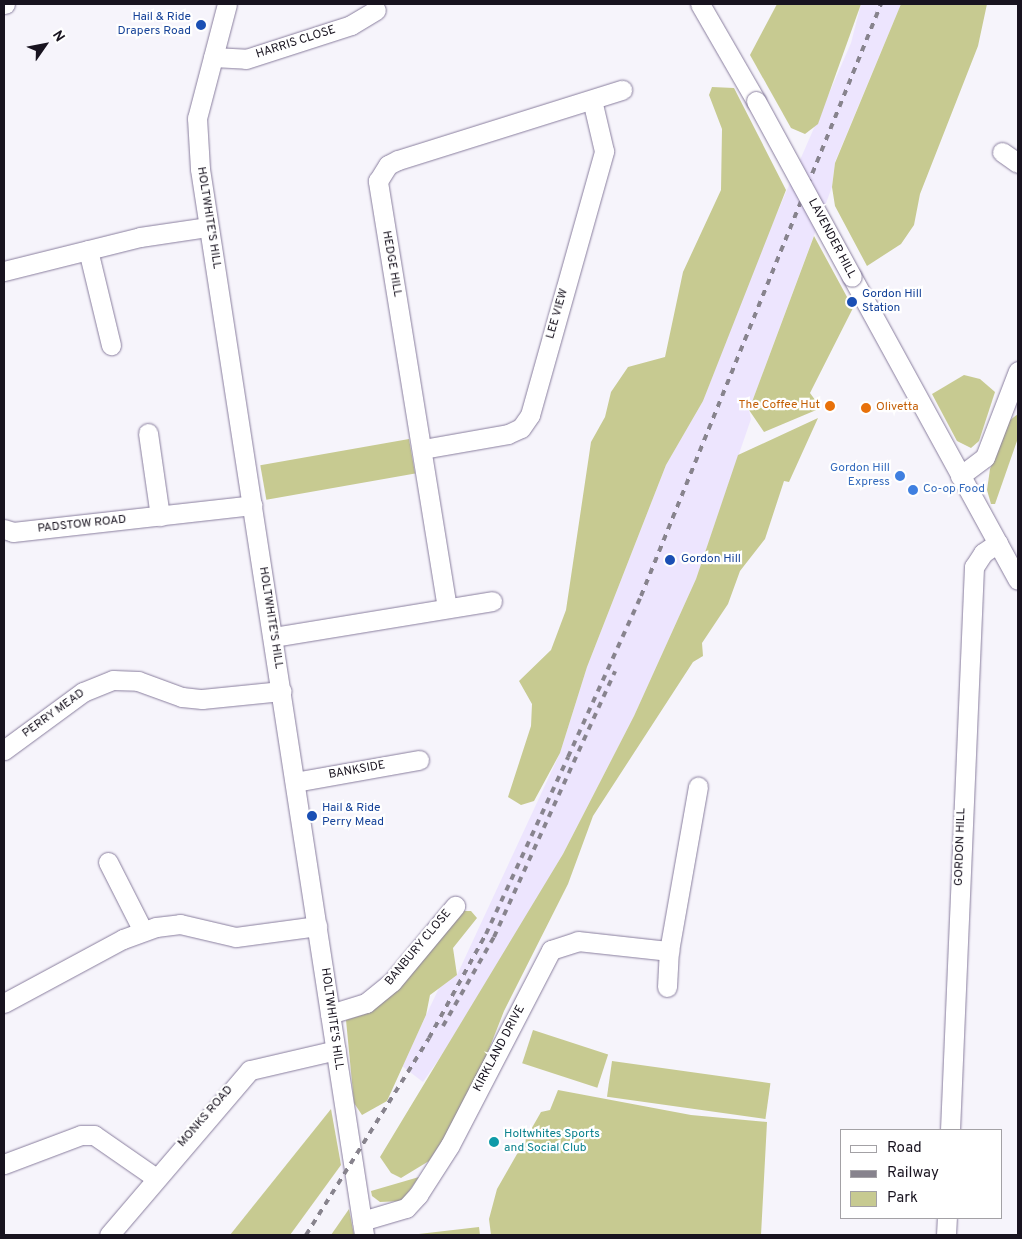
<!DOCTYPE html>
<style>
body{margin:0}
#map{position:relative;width:1022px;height:1239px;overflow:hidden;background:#f6f4fb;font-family:Overpass,sans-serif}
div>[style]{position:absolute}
.built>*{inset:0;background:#ede5fe}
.green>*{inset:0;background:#c7ca91;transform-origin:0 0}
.roads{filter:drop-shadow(0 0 1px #897e9e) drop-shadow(0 0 1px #897e9e)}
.minor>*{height:19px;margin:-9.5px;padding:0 9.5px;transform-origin:9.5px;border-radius:9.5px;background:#fff}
.rail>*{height:4px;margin-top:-2px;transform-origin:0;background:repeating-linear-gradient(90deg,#87838d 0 6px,transparent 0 12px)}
.bridges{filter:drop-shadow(0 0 1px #897e9e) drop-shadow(0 0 1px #897e9e)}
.minor-bridge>*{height:19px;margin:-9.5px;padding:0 9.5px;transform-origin:9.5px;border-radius:9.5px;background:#fff}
.dots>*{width:14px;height:14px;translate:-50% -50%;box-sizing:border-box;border:2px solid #fff;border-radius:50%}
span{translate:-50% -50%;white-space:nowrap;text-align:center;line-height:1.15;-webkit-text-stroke:4.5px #fff;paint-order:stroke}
.transit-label{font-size:12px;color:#164399}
.right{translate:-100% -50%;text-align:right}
.left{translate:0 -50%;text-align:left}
.street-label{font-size:12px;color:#18131f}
.food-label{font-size:12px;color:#c56008}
.shop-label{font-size:12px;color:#366cbe}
.culture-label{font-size:12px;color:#0d838f}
.frame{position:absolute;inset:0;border:5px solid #18131f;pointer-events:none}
.legend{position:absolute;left:840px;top:1129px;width:162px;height:90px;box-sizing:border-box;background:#fff;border:1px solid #a3a1a5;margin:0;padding:6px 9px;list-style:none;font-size:15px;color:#18131f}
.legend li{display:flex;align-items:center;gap:10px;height:25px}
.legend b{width:25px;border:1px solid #a3a1a5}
.north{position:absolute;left:20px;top:20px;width:50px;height:50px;-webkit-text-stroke:4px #fff;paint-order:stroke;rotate:57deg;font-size:14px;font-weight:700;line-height:20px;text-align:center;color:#18131f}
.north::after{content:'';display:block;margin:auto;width:18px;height:22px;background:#18131f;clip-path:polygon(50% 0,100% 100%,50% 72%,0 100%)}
</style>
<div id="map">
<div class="built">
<div style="clip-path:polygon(861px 4px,901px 4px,835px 162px,832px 187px,749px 410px,751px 419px,696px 579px,634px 716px,563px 854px,462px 1026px,423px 1082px,402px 1066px,439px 988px,457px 975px,560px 753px,587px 667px,666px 465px,703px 401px,763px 245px,851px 43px)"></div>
</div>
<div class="green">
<div style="clip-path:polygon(777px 4px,861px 4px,818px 124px,805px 134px,791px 128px,750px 55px)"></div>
<div style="clip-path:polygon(901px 4px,987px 4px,978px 46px,920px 194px,914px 225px,901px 244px,867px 266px,835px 206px,832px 187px,835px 163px)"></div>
<div style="clip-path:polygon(712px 87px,734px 88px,786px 190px,703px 401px,666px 465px,587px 667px,560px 753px,534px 801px,521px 805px,508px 797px,531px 726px,532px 704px,519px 681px,551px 650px,566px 610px,591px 442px,605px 417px,611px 392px,628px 367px,665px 357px,683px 272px,721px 190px,722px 129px,709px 95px)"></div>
<div style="clip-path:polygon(814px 236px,853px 308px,810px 393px,821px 408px,764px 432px,749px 410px)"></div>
<div style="clip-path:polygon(964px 375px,980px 379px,995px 392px,979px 441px,971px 448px,957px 441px,932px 394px)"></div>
<div style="clip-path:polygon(1018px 414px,1018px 438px,995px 504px,991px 504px,987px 490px,990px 469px,1010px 420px)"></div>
<div style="clip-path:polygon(818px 418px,789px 482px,784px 481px,765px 539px,740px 571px,728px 604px,702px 643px,703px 656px,693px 662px,593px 816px,568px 884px,504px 1011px,469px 1100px,429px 1161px,401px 1178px,391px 1173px,380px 1157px,563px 854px,634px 716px,696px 579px,738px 455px)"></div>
<div style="left:409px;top:439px;width:35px;height:151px;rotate:80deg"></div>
<div style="clip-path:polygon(455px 911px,471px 911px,477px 918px,453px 948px,457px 975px,430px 995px,426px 1015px,387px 1101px,362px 1115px,354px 1103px,346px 1020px,365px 1014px)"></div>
<div style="left:533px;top:1030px;width:79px;height:35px;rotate:18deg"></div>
<div style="left:612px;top:1061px;width:160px;height:36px;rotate:8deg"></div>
<div style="clip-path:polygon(558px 1090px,691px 1115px,767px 1122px,761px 1235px,491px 1235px,489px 1219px,497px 1189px,541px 1112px,550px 1110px)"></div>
<div style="clip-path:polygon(331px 1109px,341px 1165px,290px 1235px,230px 1235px)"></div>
<div style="clip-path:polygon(419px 1177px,402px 1201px,380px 1202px,372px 1196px,371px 1191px)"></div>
<div style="clip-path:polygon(349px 1209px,354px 1235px,331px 1235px)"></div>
<div style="clip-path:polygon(479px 1227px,480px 1235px,409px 1235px,410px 1235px)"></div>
</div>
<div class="roads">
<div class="minor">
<div style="left:4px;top:4px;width:1px"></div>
<div style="left:227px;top:4px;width:118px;rotate:104.7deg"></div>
<div style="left:197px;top:118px;width:51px;rotate:86.6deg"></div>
<div style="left:200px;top:169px;width:1079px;rotate:81.25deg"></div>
<div style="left:700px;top:4px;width:112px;rotate:60deg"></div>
<div style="left:213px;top:57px;width:33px;rotate:3deg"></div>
<div style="left:246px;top:59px;width:110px;rotate:-17.9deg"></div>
<div style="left:351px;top:25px;width:29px;rotate:-31deg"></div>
<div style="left:1002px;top:152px;width:19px;rotate:35deg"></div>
<div style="left:88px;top:250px;width:98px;rotate:76.4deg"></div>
<div style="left:4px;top:271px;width:140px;rotate:-14deg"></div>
<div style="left:140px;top:237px;width:69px;rotate:-8.4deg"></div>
<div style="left:852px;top:277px;width:345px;rotate:61.3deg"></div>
<div style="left:148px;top:433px;width:84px;rotate:81.8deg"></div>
<div style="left:423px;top:449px;width:86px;rotate:-10deg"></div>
<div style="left:508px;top:434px;width:14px;rotate:-25deg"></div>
<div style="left:521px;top:428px;width:16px;rotate:-55deg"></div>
<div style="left:530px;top:415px;width:274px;rotate:-74.3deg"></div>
<div style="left:604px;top:151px;width:52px;rotate:-103.2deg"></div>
<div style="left:960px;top:476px;width:31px;rotate:-37deg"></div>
<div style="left:985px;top:457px;width:92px;rotate:-69deg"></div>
<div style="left:4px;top:529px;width:9px;rotate:18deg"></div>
<div style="left:13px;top:532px;width:241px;rotate:-6.4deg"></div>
<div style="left:447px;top:608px;width:433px;rotate:-99.2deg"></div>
<div style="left:378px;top:181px;width:19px;rotate:-58deg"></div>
<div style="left:388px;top:165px;width:11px;rotate:-27deg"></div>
<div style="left:398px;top:160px;width:235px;rotate:-17.4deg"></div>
<div style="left:273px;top:637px;width:222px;rotate:-9.3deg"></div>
<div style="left:4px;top:750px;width:98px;rotate:-36.3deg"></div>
<div style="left:83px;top:692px;width:32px;rotate:-22deg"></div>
<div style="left:113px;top:680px;width:25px;rotate:2deg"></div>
<div style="left:138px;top:681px;width:47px;rotate:20deg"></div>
<div style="left:182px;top:697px;width:20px;rotate:6deg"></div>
<div style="left:202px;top:699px;width:80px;rotate:-5.7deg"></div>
<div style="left:295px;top:782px;width:126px;rotate:-10.1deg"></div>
<div style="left:108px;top:862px;width:77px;rotate:63.1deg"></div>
<div style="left:667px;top:987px;width:36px;rotate:-87deg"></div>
<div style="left:4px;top:1003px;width:135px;rotate:-28.3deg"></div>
<div style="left:123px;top:939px;width:35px;rotate:-20deg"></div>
<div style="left:156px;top:927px;width:24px;rotate:-7deg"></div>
<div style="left:180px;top:924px;width:57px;rotate:13.1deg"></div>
<div style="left:236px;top:937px;width:82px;rotate:-7.7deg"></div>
<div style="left:330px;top:1014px;width:38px;rotate:-17deg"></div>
<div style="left:366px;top:1003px;width:33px;rotate:-39deg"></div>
<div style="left:392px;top:982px;width:99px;rotate:-50.3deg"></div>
<div style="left:950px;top:1130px;width:564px;rotate:-87.56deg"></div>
<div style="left:974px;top:567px;width:17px;rotate:-57deg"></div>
<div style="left:983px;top:553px;width:18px;rotate:-34deg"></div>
<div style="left:4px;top:1164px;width:82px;rotate:-20.6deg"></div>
<div style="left:81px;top:1135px;width:13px"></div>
<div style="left:94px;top:1135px;width:75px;rotate:34.7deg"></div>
<div style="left:362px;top:1221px;width:46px;rotate:-16.5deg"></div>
<div style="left:406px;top:1208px;width:18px;rotate:-47deg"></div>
<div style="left:418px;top:1195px;width:59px;rotate:-57.4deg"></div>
<div style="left:450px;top:1145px;width:220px;rotate:-62.6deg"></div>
<div style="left:551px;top:950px;width:28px;rotate:-18deg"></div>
<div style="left:578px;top:941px;width:92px;rotate:6.3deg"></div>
<div style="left:669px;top:951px;width:167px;rotate:-80deg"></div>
<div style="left:109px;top:1235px;width:217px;rotate:-49.5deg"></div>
<div style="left:250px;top:1070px;width:88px;rotate:-13.1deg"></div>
<div style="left:946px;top:1235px;width:17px;rotate:-87deg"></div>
</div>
</div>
<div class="rail">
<div style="left:443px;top:1026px;width:103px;rotate:-60.2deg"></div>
<div style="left:494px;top:937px;width:292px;rotate:-65.5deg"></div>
<div style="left:306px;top:1235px;width:232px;rotate:-58deg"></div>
<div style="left:429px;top:1038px;width:119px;rotate:-61.3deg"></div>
<div style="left:486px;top:934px;width:195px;rotate:-65.1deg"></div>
<div style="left:568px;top:757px;width:177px;rotate:-65.6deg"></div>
<div style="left:641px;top:596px;width:639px;rotate:-67.93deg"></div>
</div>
<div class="bridges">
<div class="minor-bridge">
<div style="left:756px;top:101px;width:200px;rotate:61.4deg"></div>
</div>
</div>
<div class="dots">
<div style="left:201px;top:25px;background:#1a4fb4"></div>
<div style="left:852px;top:302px;background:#1a4fb4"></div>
<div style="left:830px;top:406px;background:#e8710a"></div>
<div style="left:866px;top:408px;background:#e8710a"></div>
<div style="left:900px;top:476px;background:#3f7fe0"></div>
<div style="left:913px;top:490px;background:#3f7fe0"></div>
<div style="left:670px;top:560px;background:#1a4fb4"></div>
<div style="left:312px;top:816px;background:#1a4fb4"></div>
<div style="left:494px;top:1142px;background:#0f9aa8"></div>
</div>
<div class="transit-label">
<span class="right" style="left:191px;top:25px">Hail &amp; Ride<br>Drapers Road</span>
<span class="left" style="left:862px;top:302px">Gordon Hill<br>Station</span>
<span class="left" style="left:681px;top:560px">Gordon Hill</span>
<span class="left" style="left:322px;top:816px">Hail &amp; Ride<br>Perry Mead</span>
</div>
<div class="street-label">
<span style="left:296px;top:43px;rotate:-18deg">HARRIS CLOSE</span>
<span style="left:208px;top:218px;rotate:81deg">HOLTWHITE'S HILL</span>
<span style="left:831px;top:239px;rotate:62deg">LAVENDER HILL</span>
<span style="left:391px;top:264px;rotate:80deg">HEDGE HILL</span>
<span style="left:558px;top:314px;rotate:-74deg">LEE VIEW</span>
<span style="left:82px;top:525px;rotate:-6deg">PADSTOW ROAD</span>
<span style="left:270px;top:618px;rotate:81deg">HOLTWHITE'S HILL</span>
<span style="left:54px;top:714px;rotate:-36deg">PERRY MEAD</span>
<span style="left:357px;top:771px;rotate:-10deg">BANKSIDE</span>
<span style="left:961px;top:847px;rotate:-88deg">GORDON HILL</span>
<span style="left:419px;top:948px;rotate:-50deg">BANBURY CLOSE</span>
<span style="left:331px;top:1019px;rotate:82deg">HOLTWHITE'S HILL</span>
<span style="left:500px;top:1049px;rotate:-62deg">KIRKLAND DRIVE</span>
<span style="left:206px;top:1117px;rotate:-49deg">MONKS ROAD</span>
</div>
<div class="food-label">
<span class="right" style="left:820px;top:406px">The Coffee Hut</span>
<span class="left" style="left:876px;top:408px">Olivetta</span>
</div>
<div class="shop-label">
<span class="right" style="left:890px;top:476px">Gordon Hill<br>Express</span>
<span class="left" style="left:923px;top:490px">Co-op Food</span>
</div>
<div class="culture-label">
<span class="left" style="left:504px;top:1142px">Holtwhites Sports<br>and Social Club</span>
</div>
<div class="frame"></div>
<ul class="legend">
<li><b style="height:6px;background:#fff"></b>Road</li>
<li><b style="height:6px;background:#87838d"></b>Railway</li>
<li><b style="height:14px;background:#c7ca91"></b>Park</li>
</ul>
<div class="north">N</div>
</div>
